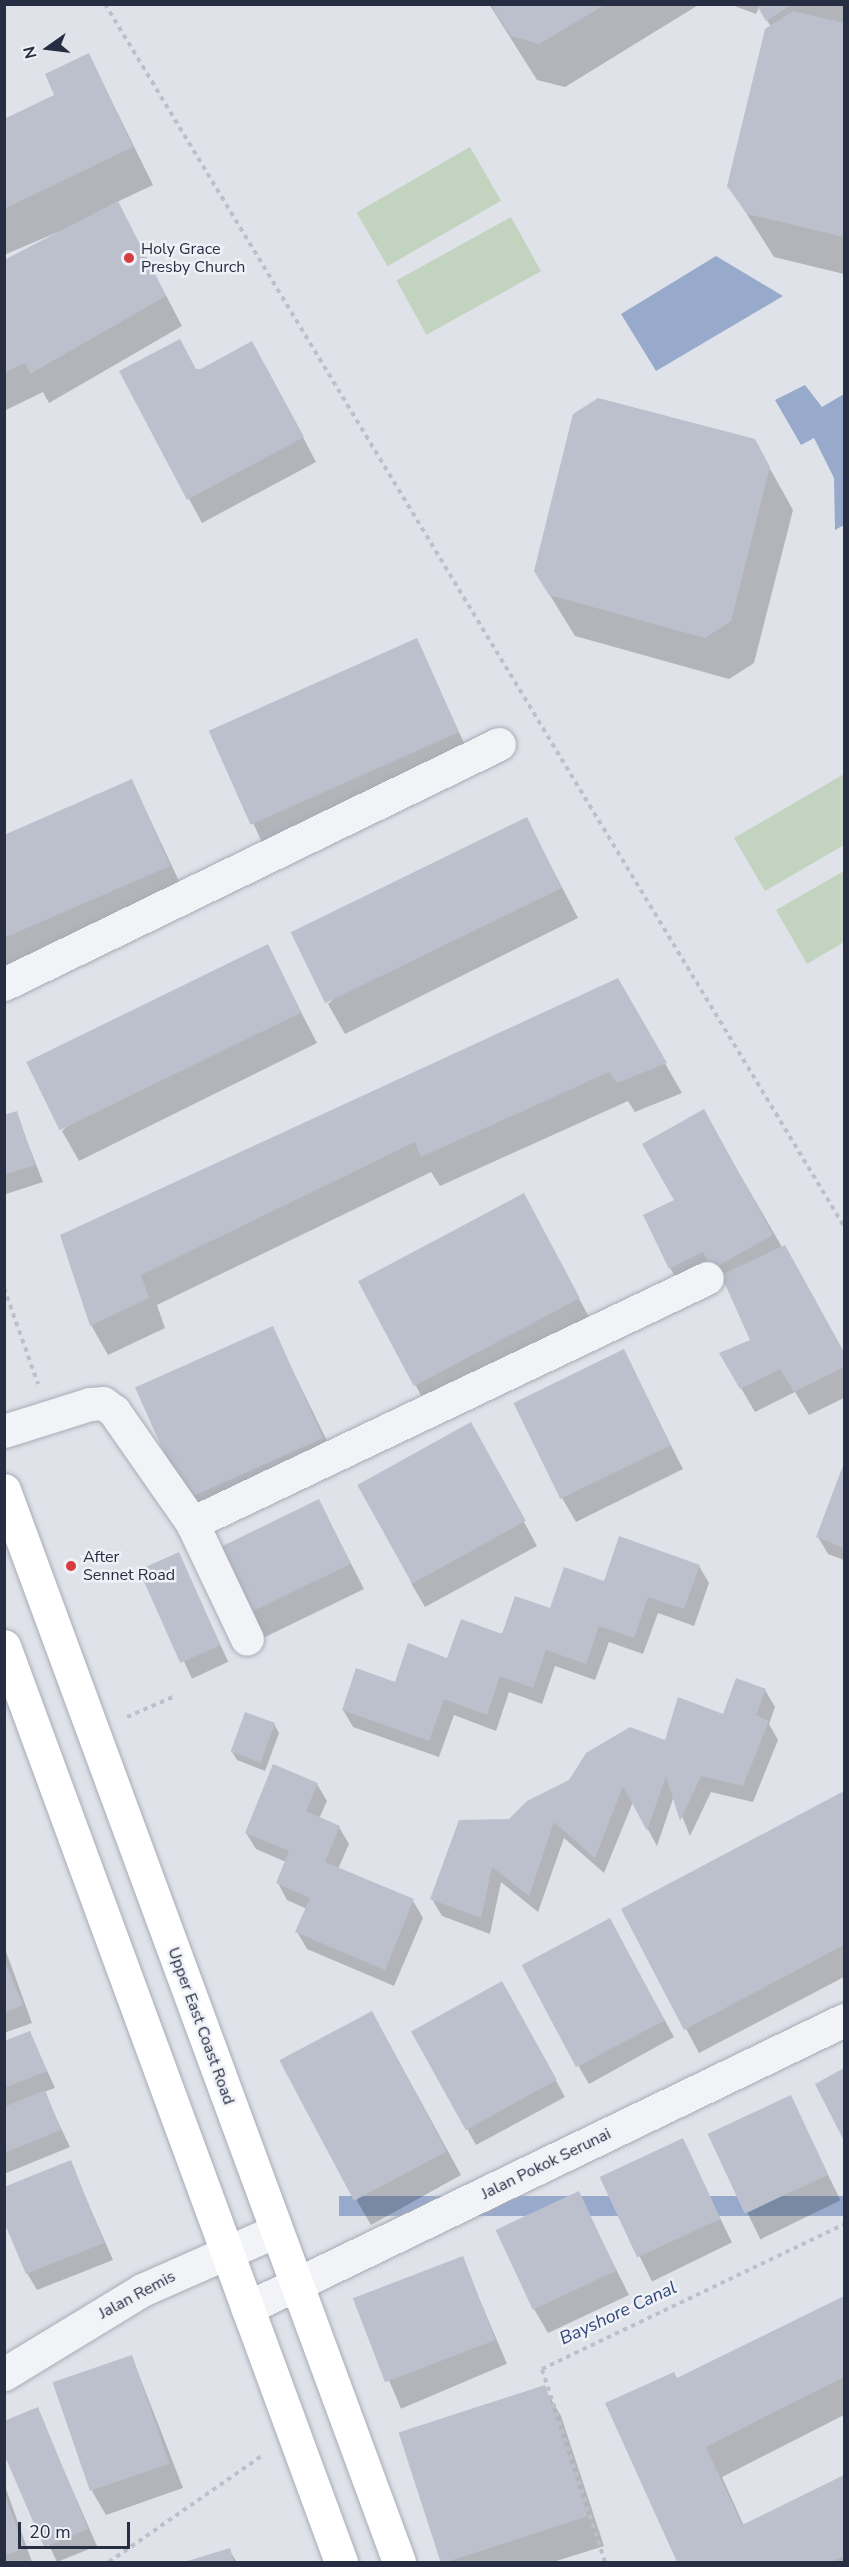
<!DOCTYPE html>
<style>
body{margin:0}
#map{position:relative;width:849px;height:2567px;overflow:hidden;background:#dfe2e9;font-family:"Nunito Sans",sans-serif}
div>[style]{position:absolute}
.green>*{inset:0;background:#c2d4c0;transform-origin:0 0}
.water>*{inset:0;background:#98aacc;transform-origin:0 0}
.shadow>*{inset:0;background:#0003;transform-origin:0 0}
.building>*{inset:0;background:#bcc0cd;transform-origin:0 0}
.path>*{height:4px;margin-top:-2px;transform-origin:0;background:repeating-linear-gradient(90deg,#bdc0c8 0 4.5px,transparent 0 9px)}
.roads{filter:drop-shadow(0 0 2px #a8acb7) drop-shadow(0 0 2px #a8acb7)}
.minor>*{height:33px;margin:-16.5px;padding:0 16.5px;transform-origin:16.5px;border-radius:16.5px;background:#f2f3f7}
.major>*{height:33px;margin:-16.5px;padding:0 16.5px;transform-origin:16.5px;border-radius:16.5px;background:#fff}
.dots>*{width:16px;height:16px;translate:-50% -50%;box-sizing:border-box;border:3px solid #eff1f7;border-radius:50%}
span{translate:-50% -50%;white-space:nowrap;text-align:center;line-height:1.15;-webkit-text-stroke:5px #eff1f7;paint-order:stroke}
.poi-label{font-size:16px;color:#272d42}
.left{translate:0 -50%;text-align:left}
.street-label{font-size:16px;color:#272d42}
.water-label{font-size:18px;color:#2e4678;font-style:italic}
.frame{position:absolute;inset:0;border:6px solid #272d42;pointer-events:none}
.north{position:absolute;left:18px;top:18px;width:60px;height:60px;-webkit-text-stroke:4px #eff1f7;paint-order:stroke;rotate:256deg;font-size:16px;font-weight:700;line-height:24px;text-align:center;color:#272d42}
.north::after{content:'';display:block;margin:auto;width:21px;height:27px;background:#272d42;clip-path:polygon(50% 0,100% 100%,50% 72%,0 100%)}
.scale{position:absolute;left:18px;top:2522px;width:112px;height:27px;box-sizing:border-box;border:3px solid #272d42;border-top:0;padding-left:8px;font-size:18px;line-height:21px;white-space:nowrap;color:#272d42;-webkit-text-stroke:4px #eff1f7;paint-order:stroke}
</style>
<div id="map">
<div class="green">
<div style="left:470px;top:147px;width:62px;height:131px;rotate:60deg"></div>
<div style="left:511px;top:217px;width:62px;height:131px;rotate:61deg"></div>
<div style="clip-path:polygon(844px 774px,844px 845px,765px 891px,734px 838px)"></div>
<div style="clip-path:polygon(844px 871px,844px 942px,807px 964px,776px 910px)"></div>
</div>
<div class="water">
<div style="clip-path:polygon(716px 256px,783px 296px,656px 371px,621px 314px)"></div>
<div style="clip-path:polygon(805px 385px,822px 407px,844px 394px,844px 525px,835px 530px,834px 478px,814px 438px,801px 445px,775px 400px)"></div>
<div style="left:844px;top:2196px;width:20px;height:505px;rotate:90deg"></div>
</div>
<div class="shadow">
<div style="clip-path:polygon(489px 4px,700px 4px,565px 87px,537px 80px)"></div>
<div style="clip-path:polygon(729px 4px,844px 4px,844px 274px,774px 257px,729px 186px,771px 27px,759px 7px,756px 14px)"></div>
<div style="clip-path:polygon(89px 55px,153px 185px,117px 202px,182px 326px,49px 403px,43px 392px,4px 411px,4px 262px,77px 224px,4px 255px,4px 120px,56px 96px)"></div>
<div style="clip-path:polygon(266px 367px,316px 462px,202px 523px,121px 372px)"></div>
<div style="clip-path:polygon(754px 440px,793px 510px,754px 663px,729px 679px,575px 636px,535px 571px)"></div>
<div style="left:416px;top:640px;width:135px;height:225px;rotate:65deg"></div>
<div style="clip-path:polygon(132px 781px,186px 896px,4px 975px,4px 837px)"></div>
<div style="clip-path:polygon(526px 818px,578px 918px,345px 1034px,328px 1004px)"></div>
<div style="clip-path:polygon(267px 946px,317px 1043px,79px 1161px,62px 1131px)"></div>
<div style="clip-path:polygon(617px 980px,682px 1093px,635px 1112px,628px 1101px,440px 1186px,431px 1172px,157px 1305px,165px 1328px,108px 1355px,91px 1325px,62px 1236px)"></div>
<div style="clip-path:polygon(16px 1113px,43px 1182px,6px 1194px,4px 1117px)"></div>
<div style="clip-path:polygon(717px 1135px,844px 1354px,844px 1398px,809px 1415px,795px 1392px,755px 1412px,721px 1354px,752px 1341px,730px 1291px,718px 1276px,684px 1292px,670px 1268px,676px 1201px)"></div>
<div style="left:524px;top:1195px;width:151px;height:185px;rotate:62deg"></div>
<div style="left:272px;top:1328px;width:149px;height:148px;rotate:64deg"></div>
<div style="clip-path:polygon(623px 1351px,683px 1469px,576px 1522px,562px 1498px)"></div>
<div style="clip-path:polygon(484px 1448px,537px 1546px,425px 1607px,411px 1583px)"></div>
<div style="clip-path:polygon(844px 1467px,844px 1560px,828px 1554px,818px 1537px)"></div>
<div style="clip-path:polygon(319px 1501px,364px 1589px,261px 1639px,247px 1615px)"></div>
<div style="left:178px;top:1554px;width:119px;height:40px;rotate:65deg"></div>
<div style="clip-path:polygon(699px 1566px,709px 1583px,694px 1626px,658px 1613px,643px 1654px,609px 1642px,595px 1680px,555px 1666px,542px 1704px,509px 1692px,496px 1731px,454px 1715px,439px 1757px,353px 1727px,343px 1710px,604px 1583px)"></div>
<div style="clip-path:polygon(765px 1690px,775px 1707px,769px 1724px,778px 1740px,753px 1802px,711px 1792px,690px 1836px,674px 1796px,657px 1846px,633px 1802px,604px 1873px,564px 1838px,538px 1912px,501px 1882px,490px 1934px,442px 1916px,432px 1899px,510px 1820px,724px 1716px)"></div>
<div style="clip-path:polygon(274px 1724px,279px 1733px,265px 1771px,237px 1760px,232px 1752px)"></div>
<div style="clip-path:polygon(317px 1784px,327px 1801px,319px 1819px,339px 1827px,349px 1844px,338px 1869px,413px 1901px,423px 1918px,394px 1986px,307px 1949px,297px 1932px,307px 1909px,287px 1900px,278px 1883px,286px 1862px,256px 1849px,246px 1833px)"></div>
<div style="clip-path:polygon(844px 1793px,844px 1977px,699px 2053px,623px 1910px)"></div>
<div style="clip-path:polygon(619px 1937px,674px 2037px,589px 2084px,579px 2067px)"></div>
<div style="clip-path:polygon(4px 1946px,32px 2023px,4px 2033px)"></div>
<div style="clip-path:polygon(511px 1999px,565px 2097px,476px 2145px,413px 2032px)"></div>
<div style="clip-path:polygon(30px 2033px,55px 2088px,44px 2092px,70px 2147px,4px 2174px,4px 2043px)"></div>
<div style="clip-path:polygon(385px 2036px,461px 2175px,371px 2225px,357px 2201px)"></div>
<div style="clip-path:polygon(844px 2070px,844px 2138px,817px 2085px)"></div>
<div style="left:790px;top:2097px;width:115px;height:89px;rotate:64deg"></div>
<div style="left:682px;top:2140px;width:114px;height:89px;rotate:64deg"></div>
<div style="clip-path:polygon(70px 2162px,113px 2260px,37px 2290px,27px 2273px)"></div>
<div style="clip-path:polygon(578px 2193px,629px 2295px,548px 2333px,534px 2309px)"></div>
<div style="left:462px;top:2258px;width:115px;height:115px;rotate:67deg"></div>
<div style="clip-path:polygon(843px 2298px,844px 2415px,722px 2477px,744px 2526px,844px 2477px,844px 2562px,678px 2562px,607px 2404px,677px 2380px)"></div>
<div style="clip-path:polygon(132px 2357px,183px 2488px,106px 2515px,92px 2491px)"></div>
<div style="clip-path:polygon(544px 2387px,561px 2416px,604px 2546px,553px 2562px,443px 2562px,401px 2434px)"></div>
<div style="clip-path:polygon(37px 2409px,97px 2546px,57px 2562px,4px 2450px)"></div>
<div style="clip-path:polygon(4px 2483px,32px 2562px,4px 2562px)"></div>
<div style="clip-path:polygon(229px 2550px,237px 2562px,188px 2562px)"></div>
</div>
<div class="building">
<div style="clip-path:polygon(490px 4px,606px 4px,539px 44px,511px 36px)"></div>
<div style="clip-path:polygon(756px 4px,793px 4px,766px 21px)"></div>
<div style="clip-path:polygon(793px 11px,844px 23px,844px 237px,747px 214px,727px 186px,765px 29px)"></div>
<div style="clip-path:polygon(89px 53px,133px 147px,4px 209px,4px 119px,54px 95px,45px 74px)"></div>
<div style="clip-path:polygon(118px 201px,166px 296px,30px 374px,25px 363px,4px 373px,4px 260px)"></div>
<div style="clip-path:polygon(180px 339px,197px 371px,252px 341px,304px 437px,187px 500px,119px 371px)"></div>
<div style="clip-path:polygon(598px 398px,755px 439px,770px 467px,731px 621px,705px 638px,549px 595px,534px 571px,573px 414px)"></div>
<div style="left:417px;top:638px;width:103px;height:228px;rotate:66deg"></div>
<div style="clip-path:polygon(132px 779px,170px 866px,4px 938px,4px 835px)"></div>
<div style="left:527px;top:817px;width:79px;height:263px;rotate:64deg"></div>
<div style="left:268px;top:944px;width:76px;height:269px;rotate:64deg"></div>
<div style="clip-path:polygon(618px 978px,667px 1063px,617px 1083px,609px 1072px,421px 1157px,415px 1142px,141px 1275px,149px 1298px,90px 1326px,60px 1235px)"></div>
<div style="clip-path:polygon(704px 1109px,773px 1235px,712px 1269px,703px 1252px,669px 1269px,643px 1215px,674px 1200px,642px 1144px)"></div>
<div style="clip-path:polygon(17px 1111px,35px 1165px,4px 1175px,4px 1115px)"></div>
<div style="left:524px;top:1193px;width:119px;height:188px;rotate:62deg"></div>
<div style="clip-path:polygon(785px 1245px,844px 1352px,844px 1367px,794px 1392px,780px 1369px,740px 1389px,719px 1353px,750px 1340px,721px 1275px)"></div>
<div style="left:273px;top:1326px;width:123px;height:151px;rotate:66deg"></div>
<div style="left:624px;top:1349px;width:107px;height:123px;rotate:64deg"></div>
<div style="left:471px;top:1422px;width:113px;height:130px;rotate:61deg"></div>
<div style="clip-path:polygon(844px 1463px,844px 1548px,816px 1537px)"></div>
<div style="left:319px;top:1499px;width:72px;height:117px;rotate:64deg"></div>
<div style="clip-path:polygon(619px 1536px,700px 1565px,684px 1609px,648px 1597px,634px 1638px,599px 1626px,586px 1664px,546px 1650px,533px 1688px,500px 1676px,487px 1715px,444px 1699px,429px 1741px,342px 1710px,356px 1668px,395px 1682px,408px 1643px,447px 1658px,461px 1619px,502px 1634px,515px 1596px,550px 1608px,564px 1567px,604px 1581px)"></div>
<div style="left:179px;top:1552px;width:102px;height:44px;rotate:66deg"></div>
<div style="clip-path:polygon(736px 1678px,766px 1689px,756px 1715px,769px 1721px,743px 1786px,701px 1776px,680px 1821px,666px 1776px,647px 1831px,623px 1786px,595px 1858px,554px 1822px,529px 1896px,492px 1867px,481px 1918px,430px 1899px,459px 1820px,509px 1819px,527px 1801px,569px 1780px,586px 1753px,630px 1727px,665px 1740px,678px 1697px,723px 1714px)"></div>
<div style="left:245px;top:1712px;width:32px;height:42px;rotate:20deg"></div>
<div style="clip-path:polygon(273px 1764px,318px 1783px,306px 1811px,340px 1826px,325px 1862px,414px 1899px,385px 1970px,295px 1932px,310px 1898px,276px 1883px,289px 1851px,245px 1833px)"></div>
<div style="clip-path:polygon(844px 1791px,844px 1945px,684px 2030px,621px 1909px)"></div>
<div style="left:610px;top:1918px;width:116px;height:100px;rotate:62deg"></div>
<div style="clip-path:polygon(7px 1966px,23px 2005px,4px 2013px,4px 1967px)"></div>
<div style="left:502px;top:1981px;width:113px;height:104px;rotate:61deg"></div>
<div style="left:372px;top:2011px;width:159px;height:105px;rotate:62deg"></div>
<div style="clip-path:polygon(30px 2031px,47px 2071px,4px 2088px,4px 2041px)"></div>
<div style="clip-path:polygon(844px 2068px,844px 2141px,815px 2084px)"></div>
<div style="clip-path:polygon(45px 2090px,61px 2130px,4px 2153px,4px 2107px)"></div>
<div style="left:791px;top:2095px;width:88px;height:92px;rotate:65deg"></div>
<div style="left:683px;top:2138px;width:89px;height:92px;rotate:65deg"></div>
<div style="clip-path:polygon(71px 2160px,104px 2243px,26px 2274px,4px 2222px,4px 2187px)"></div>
<div style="left:579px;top:2191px;width:88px;height:92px;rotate:65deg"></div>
<div style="left:463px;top:2256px;width:90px;height:118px;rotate:69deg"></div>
<div style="clip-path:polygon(844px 2296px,844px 2377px,706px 2447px,742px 2525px,844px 2475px,844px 2556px,831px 2562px,677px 2562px,605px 2403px,674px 2372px,677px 2378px)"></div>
<div style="left:132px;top:2355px;width:115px;height:84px;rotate:71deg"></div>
<div style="left:545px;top:2385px;width:138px;height:154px;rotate:72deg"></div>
<div style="clip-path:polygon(38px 2407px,88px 2529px,44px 2547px,4px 2454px,4px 2421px)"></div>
<div style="clip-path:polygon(4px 2492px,24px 2548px,4px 2556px)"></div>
<div style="clip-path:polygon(230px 2548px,234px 2562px,184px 2562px)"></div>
</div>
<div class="path">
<div style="left:105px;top:4px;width:1428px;rotate:58.84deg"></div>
<div style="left:4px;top:1288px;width:102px;rotate:70.5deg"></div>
<div style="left:127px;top:1717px;width:52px;rotate:-23.6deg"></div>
<div style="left:109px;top:2562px;width:188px;rotate:-34.8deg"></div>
<div style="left:605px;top:2562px;width:203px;rotate:-108.1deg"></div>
<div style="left:542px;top:2369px;width:335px;rotate:-25.6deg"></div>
</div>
<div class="roads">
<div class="minor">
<div style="left:4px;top:984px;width:550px;rotate:-25.87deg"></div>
<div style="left:4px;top:1431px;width:90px;rotate:-17.4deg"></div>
<div style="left:90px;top:1404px;width:13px;rotate:-4deg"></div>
<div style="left:103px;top:1403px;width:14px;rotate:36deg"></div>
<div style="left:114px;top:1411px;width:136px;rotate:55.1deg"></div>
<div style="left:192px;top:1523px;width:128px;rotate:64.6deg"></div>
<div style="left:192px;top:1523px;width:570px;rotate:-25.44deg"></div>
<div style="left:247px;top:2308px;width:663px;rotate:-25.75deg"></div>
<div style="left:4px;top:2374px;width:162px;rotate:-31.3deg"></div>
<div style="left:142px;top:2290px;width:146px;rotate:-23.8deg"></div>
</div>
<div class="major">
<div style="left:4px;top:1490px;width:1142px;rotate:69.77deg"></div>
<div style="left:4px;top:1646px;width:976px;rotate:69.8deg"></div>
</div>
</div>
<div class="dots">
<div style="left:129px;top:258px;background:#d73c3f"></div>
<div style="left:71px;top:1566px;background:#d73c3f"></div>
</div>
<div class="poi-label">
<span class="left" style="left:141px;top:258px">Holy Grace<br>Presby Church</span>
<span class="left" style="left:83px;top:1566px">After<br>Sennet Road</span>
</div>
<div class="street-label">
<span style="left:201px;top:2026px;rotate:70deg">Upper East Coast Road</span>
<span style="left:546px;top:2164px;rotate:-26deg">Jalan Pokok Serunai</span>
<span style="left:137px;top:2295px;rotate:-28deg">Jalan Remis</span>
</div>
<div class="water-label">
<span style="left:618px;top:2313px;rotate:-25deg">Bayshore Canal</span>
</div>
<div class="frame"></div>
<div class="north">N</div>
<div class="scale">20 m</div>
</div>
